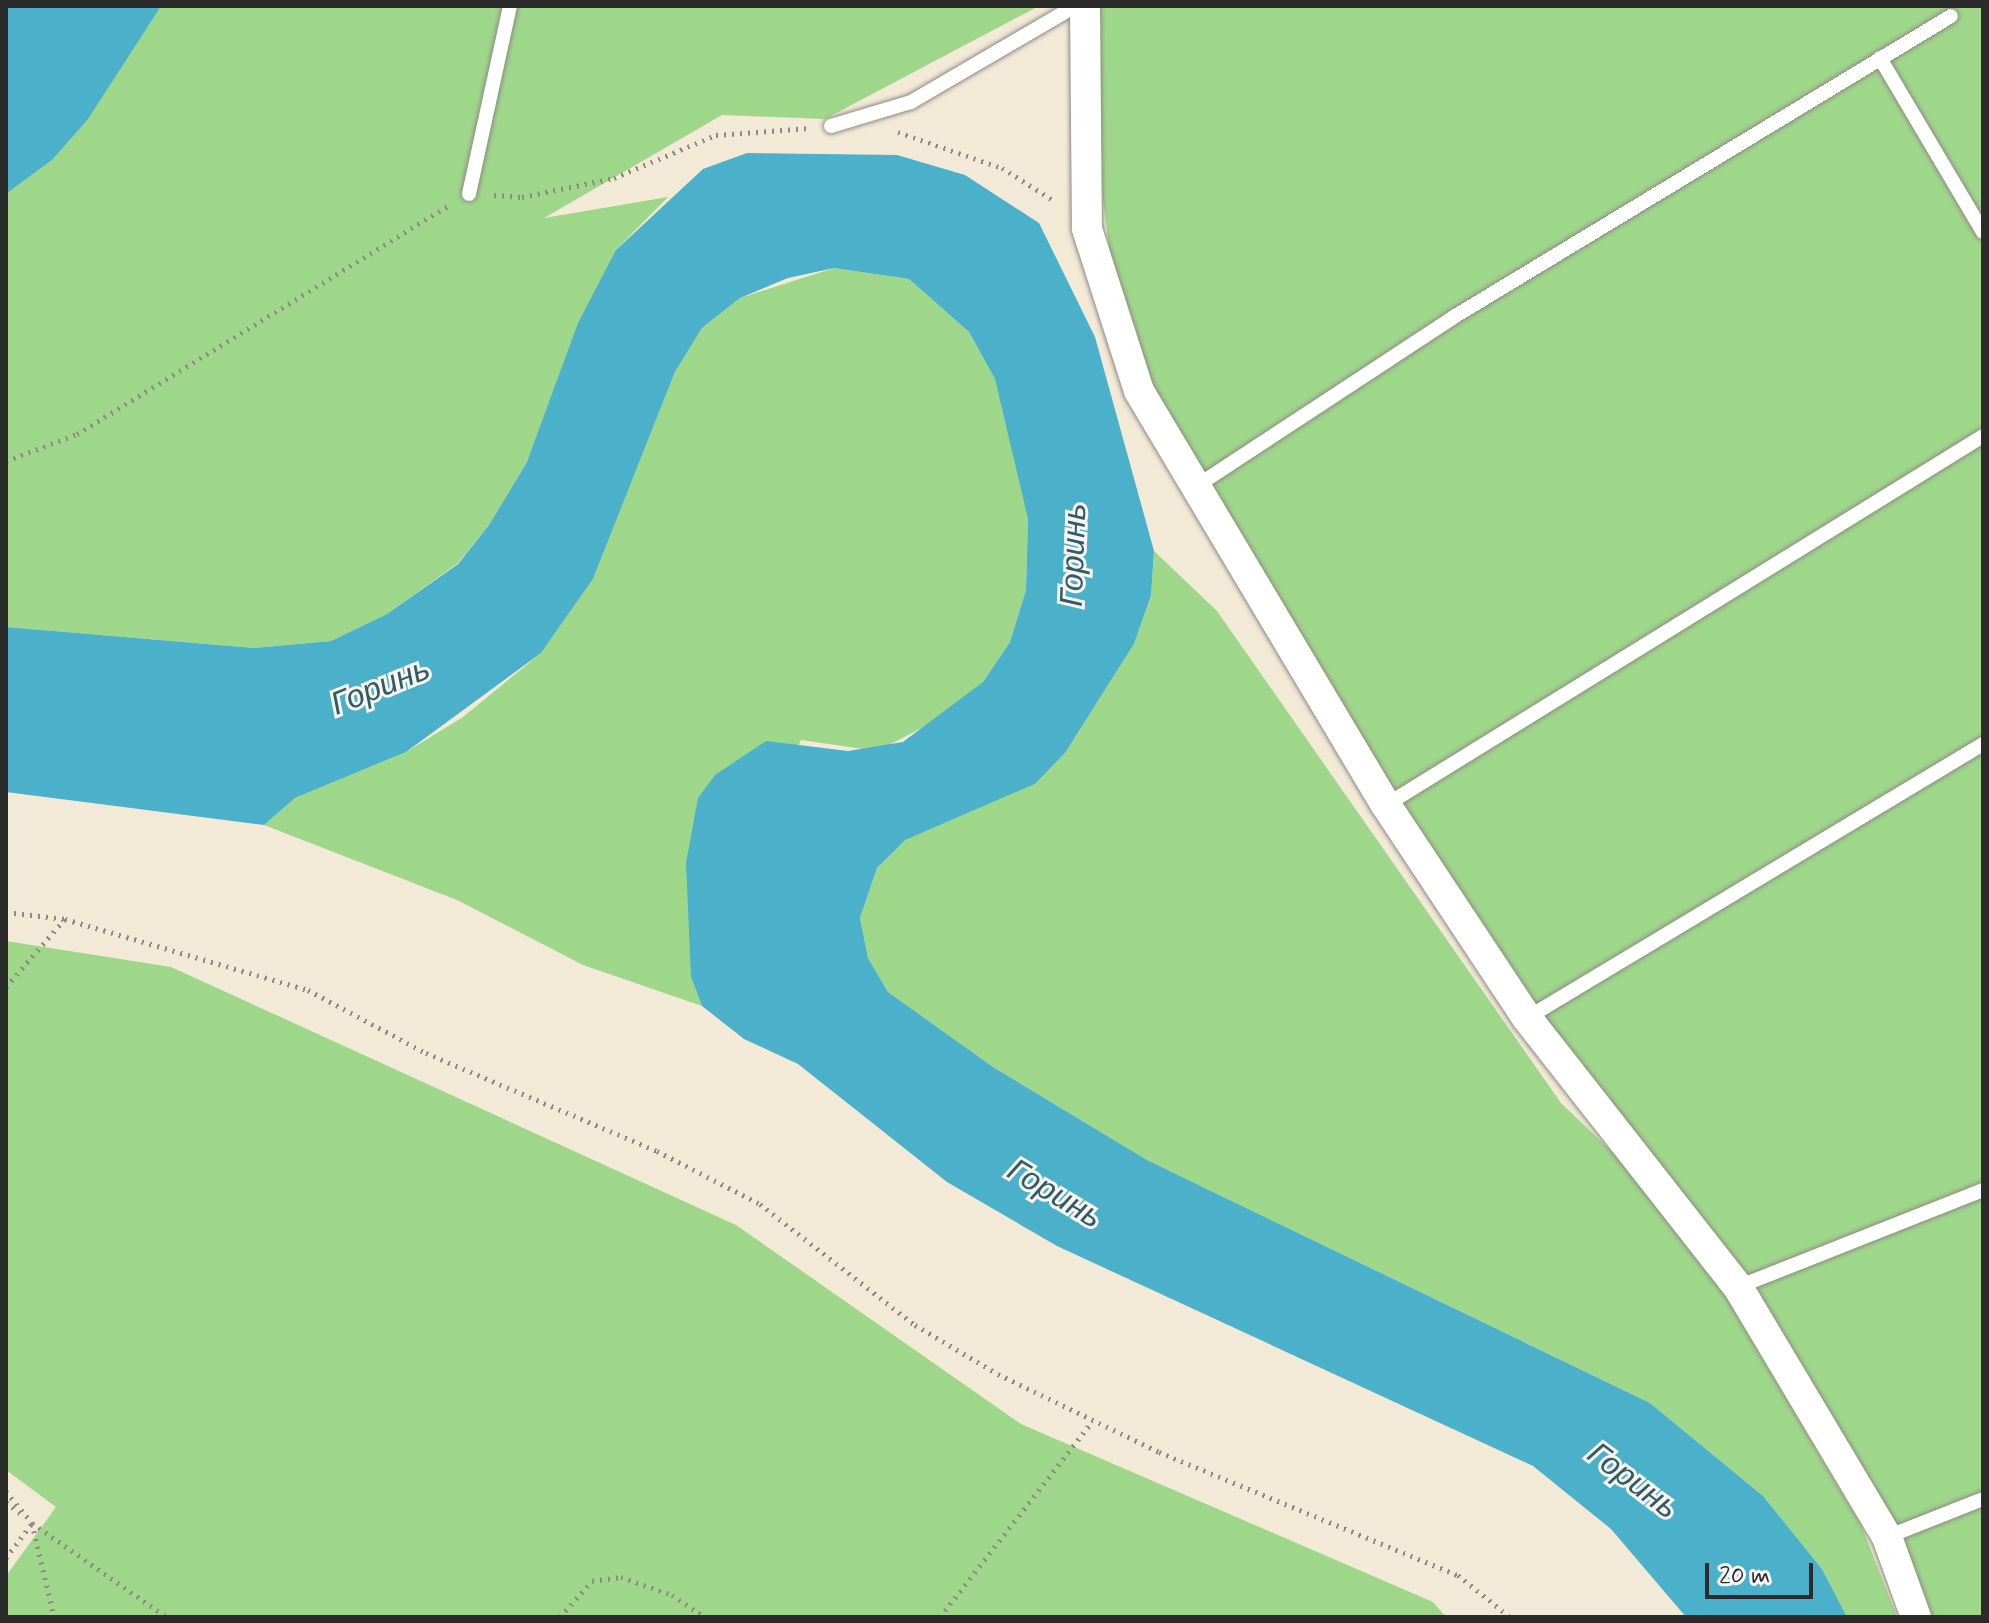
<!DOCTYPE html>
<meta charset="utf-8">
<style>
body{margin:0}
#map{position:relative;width:1989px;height:1623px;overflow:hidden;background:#f3e9d7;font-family:Mynerve,sans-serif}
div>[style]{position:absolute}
.green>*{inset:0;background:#9ed78a}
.water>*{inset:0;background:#4bb0ca}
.path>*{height:5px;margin-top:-2.5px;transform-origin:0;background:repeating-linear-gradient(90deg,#8f8a81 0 2px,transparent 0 8px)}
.roads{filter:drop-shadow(0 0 2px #8f8a81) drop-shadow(0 0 2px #8f8a81)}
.service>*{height:14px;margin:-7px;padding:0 7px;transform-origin:7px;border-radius:7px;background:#fff}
.minor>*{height:30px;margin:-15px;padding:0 15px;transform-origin:15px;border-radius:15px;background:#fff}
span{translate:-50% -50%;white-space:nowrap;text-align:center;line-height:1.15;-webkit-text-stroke:6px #f6f6f2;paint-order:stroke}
.water-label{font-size:32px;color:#365a63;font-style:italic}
.frame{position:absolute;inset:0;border:8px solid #2b2b2b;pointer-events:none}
.scale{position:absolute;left:1705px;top:1563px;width:108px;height:36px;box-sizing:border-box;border:4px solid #2b2b2b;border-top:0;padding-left:10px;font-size:24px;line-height:28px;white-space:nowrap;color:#2b2b2b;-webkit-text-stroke:6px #f6f6f2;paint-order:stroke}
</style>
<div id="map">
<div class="green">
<div style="clip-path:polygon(161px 6px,1039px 6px,825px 119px,722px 115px,544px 218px,668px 197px,616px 250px,527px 462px,489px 525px,458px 563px,387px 614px,331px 641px,254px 648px,6px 627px,6px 194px,52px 160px)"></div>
<div style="clip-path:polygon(1099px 6px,1983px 6px,1983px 1617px,1928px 1617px,1897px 1531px,1396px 799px,1150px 386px,1112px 270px,1102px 192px)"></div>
<div style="clip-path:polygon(834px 268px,909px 279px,969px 332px,995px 379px,1015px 442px,1028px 519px,1026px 590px,1010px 642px,983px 682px,947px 715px,877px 751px,801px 740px,691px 977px,702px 1006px,583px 965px,457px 900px,264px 825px,295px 798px,406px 752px,463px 717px,541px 653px,593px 579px,675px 372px,702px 328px,740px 298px)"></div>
<div style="clip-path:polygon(1154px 551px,1217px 611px,1561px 1103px,1628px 1167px,1727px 1298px,1861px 1525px,1897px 1617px,1847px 1617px,1822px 1569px,1763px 1496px,1650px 1403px,1147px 1160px,993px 1067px,888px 992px,868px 958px,860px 918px,877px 868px,904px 840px,1035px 784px,1065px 753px,1134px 644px,1151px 597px)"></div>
<div style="clip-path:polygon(6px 941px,171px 967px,736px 1225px,1021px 1424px,1433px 1602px,1446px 1617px,6px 1617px,6px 1576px,56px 1507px,6px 1470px)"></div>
</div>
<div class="water">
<div style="clip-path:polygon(6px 6px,161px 6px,88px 119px,52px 160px,6px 194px)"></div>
<div style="clip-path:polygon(747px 153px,897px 155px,965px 175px,1039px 223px,1095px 337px,1154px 551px,1151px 596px,1134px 644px,1065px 753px,1035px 784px,905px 840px,877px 868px,860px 918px,868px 958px,888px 992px,993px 1067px,1147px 1160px,1650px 1403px,1763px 1496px,1822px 1569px,1847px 1617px,1686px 1617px,1611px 1529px,1533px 1466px,1057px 1246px,947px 1182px,798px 1064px,744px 1039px,702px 1006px,691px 977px,686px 863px,698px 798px,715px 775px,766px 741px,848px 751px,903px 742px,983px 682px,1010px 642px,1026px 590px,1028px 519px,995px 379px,969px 332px,909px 279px,834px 268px,788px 278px,740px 298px,702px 328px,675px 372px,593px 579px,541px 653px,406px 752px,295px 798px,264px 825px,6px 792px,6px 627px,254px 648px,331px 641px,387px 614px,458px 564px,489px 525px,527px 462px,578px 323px,616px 250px,703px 169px)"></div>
</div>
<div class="path">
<div style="left:898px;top:132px;width:110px;rotate:19.1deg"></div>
<div style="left:1002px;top:168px;width:60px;rotate:32.1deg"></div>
<div style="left:494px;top:195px;width:28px;rotate:4deg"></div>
<div style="left:522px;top:197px;width:94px;rotate:-11.7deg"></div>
<div style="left:614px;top:178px;width:111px;rotate:-22.9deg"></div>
<div style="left:716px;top:135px;width:93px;rotate:-4.3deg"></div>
<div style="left:6px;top:461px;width:76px;rotate:-20.8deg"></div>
<div style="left:77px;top:434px;width:435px;rotate:-31.6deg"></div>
<div style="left:6px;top:912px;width:59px;rotate:6.8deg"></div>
<div style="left:65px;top:919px;width:253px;rotate:16.3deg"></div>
<div style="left:308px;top:990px;width:134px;rotate:28.1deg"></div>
<div style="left:426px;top:1053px;width:251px;rotate:23deg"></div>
<div style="left:657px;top:1151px;width:116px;rotate:27.2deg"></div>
<div style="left:760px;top:1204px;width:197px;rotate:38deg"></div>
<div style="left:915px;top:1325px;width:96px;rotate:30.6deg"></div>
<div style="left:998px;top:1374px;width:179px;rotate:25.8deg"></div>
<div style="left:1159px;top:1452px;width:323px;rotate:22.4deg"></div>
<div style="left:1458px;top:1575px;width:67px;rotate:38.9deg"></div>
<div style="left:6px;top:987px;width:90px;rotate:-49.1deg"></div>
<div style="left:6px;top:1491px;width:41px;rotate:50.9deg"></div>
<div style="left:32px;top:1523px;width:97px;rotate:76.8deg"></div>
<div style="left:6px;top:1502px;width:23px;rotate:38deg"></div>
<div style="left:32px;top:1523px;width:164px;rotate:35deg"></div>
<div style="left:6px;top:1558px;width:44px;rotate:-53.4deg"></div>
<div style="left:560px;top:1617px;width:48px;rotate:-48.4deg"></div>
<div style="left:592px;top:1581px;width:29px;rotate:-8deg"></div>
<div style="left:621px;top:1577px;width:54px;rotate:19.4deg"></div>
<div style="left:672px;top:1595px;width:40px;rotate:34deg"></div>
<div style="left:940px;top:1617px;width:247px;rotate:-52.1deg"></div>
</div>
<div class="roads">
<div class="service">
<div style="left:1880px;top:58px;width:202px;rotate:59.4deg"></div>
<div style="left:831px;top:126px;width:84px;rotate:-16.7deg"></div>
<div style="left:911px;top:102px;width:190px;rotate:-30.3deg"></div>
<div style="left:469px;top:194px;width:192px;rotate:-77.7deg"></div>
<div style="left:1195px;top:487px;width:308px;rotate:-33.3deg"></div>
<div style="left:1452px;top:318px;width:583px;rotate:-31.18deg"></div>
<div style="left:1386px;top:805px;width:702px;rotate:-31.72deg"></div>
<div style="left:1527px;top:1018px;width:532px;rotate:-31deg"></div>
<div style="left:1738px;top:1287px;width:264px;rotate:-21.6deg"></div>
<div style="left:1887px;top:1537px;width:103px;rotate:-21.6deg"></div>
</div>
<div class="minor">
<div style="left:1085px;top:6px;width:223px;rotate:89.5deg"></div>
<div style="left:1087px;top:229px;width:170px;rotate:72.2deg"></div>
<div style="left:1139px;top:391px;width:482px;rotate:59.2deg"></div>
<div style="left:1386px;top:805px;width:255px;rotate:56.5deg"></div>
<div style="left:1527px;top:1018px;width:342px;rotate:51.9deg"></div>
<div style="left:1738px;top:1287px;width:291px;rotate:59.2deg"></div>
<div style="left:1887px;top:1537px;width:85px;rotate:70.1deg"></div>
</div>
</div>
<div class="water-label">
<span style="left:1075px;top:555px;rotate:-88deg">Горинь</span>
<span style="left:381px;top:688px;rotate:-22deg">Горинь</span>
<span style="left:1054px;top:1195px;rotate:31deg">Горинь</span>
<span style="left:1632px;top:1482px;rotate:37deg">Горинь</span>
</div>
<div class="frame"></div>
<div class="scale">20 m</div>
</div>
